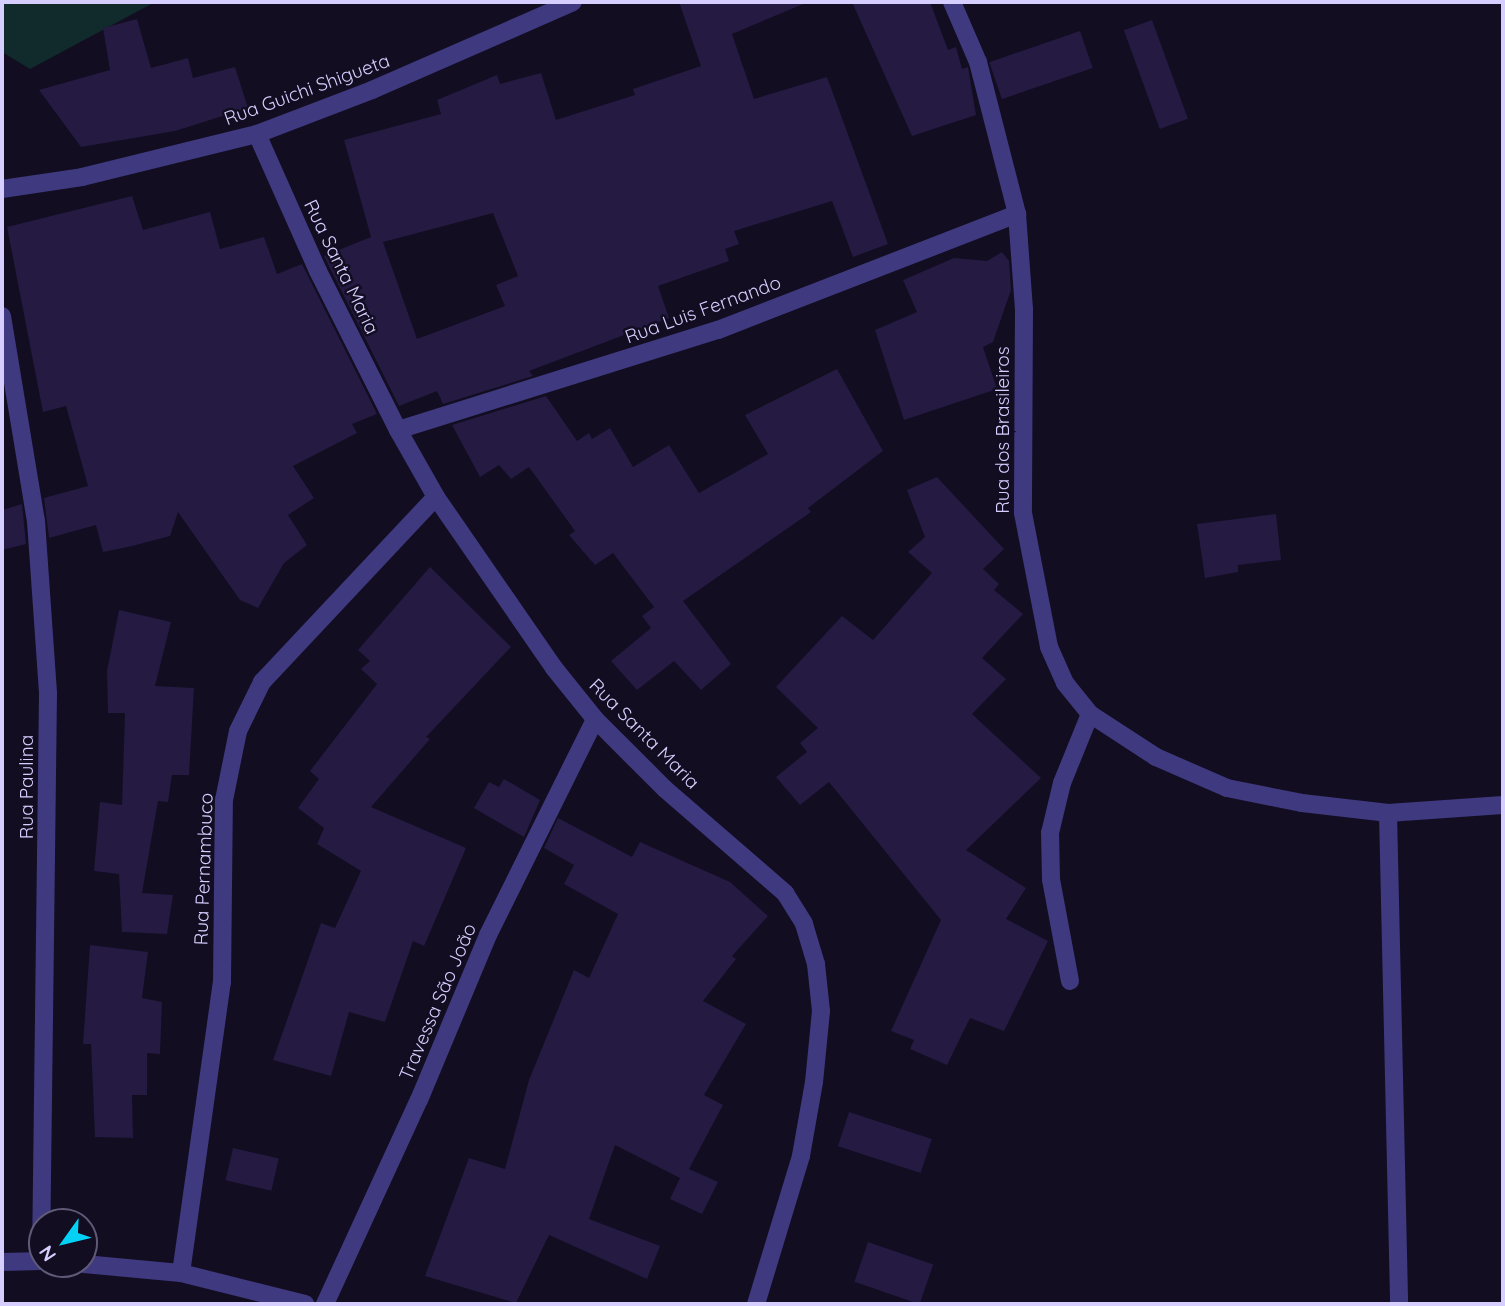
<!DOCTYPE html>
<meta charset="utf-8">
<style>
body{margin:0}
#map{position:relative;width:1505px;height:1306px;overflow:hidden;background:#120d21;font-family:Quicksand,sans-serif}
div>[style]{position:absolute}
.green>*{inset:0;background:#112a2b}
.building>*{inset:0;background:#241a42;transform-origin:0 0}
.street>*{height:18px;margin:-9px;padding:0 9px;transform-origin:9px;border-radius:9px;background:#3f397f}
span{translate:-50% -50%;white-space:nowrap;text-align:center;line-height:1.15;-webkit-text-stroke:5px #120d21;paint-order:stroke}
.street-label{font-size:19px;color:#d6cefe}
.frame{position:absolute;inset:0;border:4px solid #d6cefe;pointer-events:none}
.north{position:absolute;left:28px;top:1208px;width:70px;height:70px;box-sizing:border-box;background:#120d21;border:2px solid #605a79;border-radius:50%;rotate:236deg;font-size:19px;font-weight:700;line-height:28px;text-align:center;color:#d6cefe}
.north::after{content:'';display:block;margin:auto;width:24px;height:32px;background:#03d1f5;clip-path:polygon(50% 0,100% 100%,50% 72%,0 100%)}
</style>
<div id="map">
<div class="green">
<div style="clip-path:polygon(2px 2px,155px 2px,30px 69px,2px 52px)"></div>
</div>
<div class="building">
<div style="clip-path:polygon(evenodd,679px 2px,808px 2px,732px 34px,754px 99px,827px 77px,888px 244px,853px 257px,832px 201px,734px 231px,739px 244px,725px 249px,729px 261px,658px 286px,669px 318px,529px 371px,533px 376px,443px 404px,437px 391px,399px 406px,324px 256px,371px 237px,344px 140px,441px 114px,437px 100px,497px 75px,500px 84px,541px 73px,556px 120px,635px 95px,633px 89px,701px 66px,679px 2px,493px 213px,518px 276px,496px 285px,505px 306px,417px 339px,383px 242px,493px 213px)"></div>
<div style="clip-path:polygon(852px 2px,930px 2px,948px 50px,956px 47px,962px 69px,968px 67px,976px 115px,912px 136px)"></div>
<div style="clip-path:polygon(137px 19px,151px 68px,188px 58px,193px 78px,235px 67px,248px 108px,175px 131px,81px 147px,39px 90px,110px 70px,103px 28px)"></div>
<div style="left:1152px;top:20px;width:105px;height:30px;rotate:70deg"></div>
<div style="left:1080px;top:31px;width:39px;height:96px;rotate:71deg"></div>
<div style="clip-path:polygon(132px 196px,143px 230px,210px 212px,220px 249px,264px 237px,277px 274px,302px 264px,377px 414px,352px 424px,357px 433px,293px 466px,314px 498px,288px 515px,307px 545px,284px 563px,258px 608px,240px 600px,178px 512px,170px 536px,132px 546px,103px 552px,96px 525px,49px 538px,44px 498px,88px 486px,66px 406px,43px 412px,7px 227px)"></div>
<div style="clip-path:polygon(1002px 252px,1009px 261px,1011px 290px,993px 342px,983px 347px,997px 389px,904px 420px,875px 330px,917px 312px,903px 280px,954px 258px,987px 261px)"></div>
<div style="clip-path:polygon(837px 369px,883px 451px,808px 508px,811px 512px,683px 601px,731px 664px,701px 690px,674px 661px,637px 690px,611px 661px,651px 628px,642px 616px,654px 607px,613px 553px,595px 565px,569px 535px,575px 531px,529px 467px,511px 479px,499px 465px,480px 477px,452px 425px,546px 396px,577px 441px,589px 433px,592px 439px,610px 428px,633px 467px,669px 445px,699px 493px,768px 454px,745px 415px)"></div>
<div style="clip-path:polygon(937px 477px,1004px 549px,983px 569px,999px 584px,994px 590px,1023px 614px,982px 658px,1006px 679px,972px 714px,1041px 778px,966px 850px,1026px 888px,1006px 919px,1048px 941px,1004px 1031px,970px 1018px,947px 1065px,910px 1049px,914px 1040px,891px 1031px,941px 920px,829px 782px,800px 805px,776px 777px,807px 752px,800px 743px,818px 728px,776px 687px,842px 616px,873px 640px,932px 573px,908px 552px,925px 537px,907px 490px)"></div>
<div style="clip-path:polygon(22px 504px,26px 544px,2px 550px,2px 510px)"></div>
<div style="clip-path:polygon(1276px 514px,1281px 560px,1238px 565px,1238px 572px,1205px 578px,1197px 524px)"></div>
<div style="clip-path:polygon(430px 567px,511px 647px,426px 737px,430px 739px,371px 807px,466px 848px,424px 946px,413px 941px,385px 1022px,349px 1012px,331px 1076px,273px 1060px,321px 923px,335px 928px,361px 871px,317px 844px,324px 828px,298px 808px,319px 779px,310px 771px,377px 684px,361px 669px,370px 661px,358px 650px)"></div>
<div style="clip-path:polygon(119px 610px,171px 622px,155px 686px,194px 688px,189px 775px,172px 775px,168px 802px,158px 801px,142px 893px,173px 895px,167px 934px,122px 932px,119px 874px,94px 871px,100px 802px,122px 805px,125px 713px,108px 713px,107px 671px)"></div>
<div style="clip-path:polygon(504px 779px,540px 800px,524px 837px,474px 808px,489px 782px,499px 787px)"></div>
<div style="clip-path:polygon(558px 818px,632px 857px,640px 842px,730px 882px,768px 916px,732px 956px,736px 959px,703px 1001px,746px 1024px,704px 1095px,723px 1105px,689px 1169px,718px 1182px,702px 1214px,670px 1199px,680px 1178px,615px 1145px,589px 1219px,660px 1246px,647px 1279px,549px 1235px,516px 1303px,425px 1276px,469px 1158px,505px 1169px,529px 1080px,574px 970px,589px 978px,618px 914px,564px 884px,574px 865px,544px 848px)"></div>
<div style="clip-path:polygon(90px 945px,148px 952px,142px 998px,162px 1002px,160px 1054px,147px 1053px,147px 1095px,132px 1095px,133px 1138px,95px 1137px,91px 1044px,83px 1044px)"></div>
<div style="left:849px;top:1112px;width:87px;height:36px;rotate:18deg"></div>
<div style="left:233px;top:1148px;width:47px;height:33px;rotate:13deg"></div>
<div style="left:868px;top:1242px;width:69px;height:42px;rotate:19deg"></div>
</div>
<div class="street">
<div style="left:952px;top:2px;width:65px;rotate:66.6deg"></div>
<div style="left:978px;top:62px;width:157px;rotate:75.6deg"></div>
<div style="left:1017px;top:214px;width:95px;rotate:85.8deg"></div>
<div style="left:1024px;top:309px;width:204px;rotate:90.3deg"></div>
<div style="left:1023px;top:513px;width:136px;rotate:79deg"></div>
<div style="left:1049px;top:647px;width:39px;rotate:66deg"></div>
<div style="left:1065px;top:683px;width:40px;rotate:51deg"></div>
<div style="left:1090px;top:714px;width:79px;rotate:33.1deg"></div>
<div style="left:1156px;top:757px;width:77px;rotate:23.6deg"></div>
<div style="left:1227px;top:788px;width:76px;rotate:11.3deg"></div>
<div style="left:1302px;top:803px;width:87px;rotate:6.6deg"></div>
<div style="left:1388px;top:813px;width:115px;rotate:-4deg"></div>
<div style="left:257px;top:134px;width:150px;rotate:66deg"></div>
<div style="left:318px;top:271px;width:178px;rotate:63.3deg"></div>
<div style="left:398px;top:430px;width:77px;rotate:60.4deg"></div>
<div style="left:436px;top:497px;width:208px;rotate:55.4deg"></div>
<div style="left:554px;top:668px;width:65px;rotate:51.2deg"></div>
<div style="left:595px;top:719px;width:99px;rotate:45deg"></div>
<div style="left:665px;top:789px;width:159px;rotate:40.9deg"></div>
<div style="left:785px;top:893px;width:36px;rotate:58deg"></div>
<div style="left:804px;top:924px;width:42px;rotate:73.3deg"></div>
<div style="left:816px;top:964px;width:47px;rotate:83.9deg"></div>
<div style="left:821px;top:1011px;width:71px;rotate:95.6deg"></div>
<div style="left:814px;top:1082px;width:75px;rotate:100deg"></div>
<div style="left:801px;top:1156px;width:155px;rotate:106.9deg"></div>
<div style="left:2px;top:189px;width:81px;rotate:-8.5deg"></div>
<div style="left:82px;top:177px;width:180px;rotate:-13.8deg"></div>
<div style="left:257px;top:134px;width:123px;rotate:-20.9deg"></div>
<div style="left:372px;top:90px;width:219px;rotate:-23.6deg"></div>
<div style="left:2px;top:316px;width:208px;rotate:80.6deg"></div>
<div style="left:36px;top:521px;width:173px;rotate:86deg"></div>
<div style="left:48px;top:694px;width:567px;rotate:90.71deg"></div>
<div style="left:398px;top:430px;width:335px;rotate:-17.4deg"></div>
<div style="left:718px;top:330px;width:321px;rotate:-21.2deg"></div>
<div style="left:1388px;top:813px;width:491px;rotate:88.7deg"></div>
<div style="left:1070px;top:981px;width:104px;rotate:-100.6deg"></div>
<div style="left:1051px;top:879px;width:46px;rotate:-91.2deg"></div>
<div style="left:1050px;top:833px;width:51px;rotate:-76.5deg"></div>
<div style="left:1062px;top:783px;width:74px;rotate:-67.9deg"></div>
<div style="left:2px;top:1262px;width:40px;rotate:-1.4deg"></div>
<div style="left:84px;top:1264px;width:97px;rotate:5.3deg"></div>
<div style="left:181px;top:1273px;width:128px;rotate:14deg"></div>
<div style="left:181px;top:1273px;width:293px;rotate:-82deg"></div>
<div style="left:222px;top:983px;width:183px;rotate:-89.4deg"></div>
<div style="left:224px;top:800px;width:70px;rotate:-78.5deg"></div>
<div style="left:238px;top:731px;width:55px;rotate:-63.9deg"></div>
<div style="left:262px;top:682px;width:254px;rotate:-46.8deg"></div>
<div style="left:325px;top:1304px;width:225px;rotate:-65.3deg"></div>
<div style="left:419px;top:1100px;width:179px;rotate:-67.3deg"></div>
<div style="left:488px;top:935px;width:241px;rotate:-63.6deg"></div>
</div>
<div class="street-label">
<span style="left:307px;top:90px;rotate:-20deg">Rua Guichi Shigueta</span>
<span style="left:341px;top:267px;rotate:64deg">Rua Santa Maria</span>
<span style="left:703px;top:310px;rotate:-20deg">Rua Luis Fernando</span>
<span style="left:1003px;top:430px;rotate:-90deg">Rua dos Brasileiros</span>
<span style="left:644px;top:734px;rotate:45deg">Rua Santa Maria</span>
<span style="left:27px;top:787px;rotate:-90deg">Rua Paulina</span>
<span style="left:204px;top:869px;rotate:-88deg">Rua Pernambuco</span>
<span style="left:438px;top:1002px;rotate:-67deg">Travessa São João</span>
</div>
<div class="frame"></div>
<div class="north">N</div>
</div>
